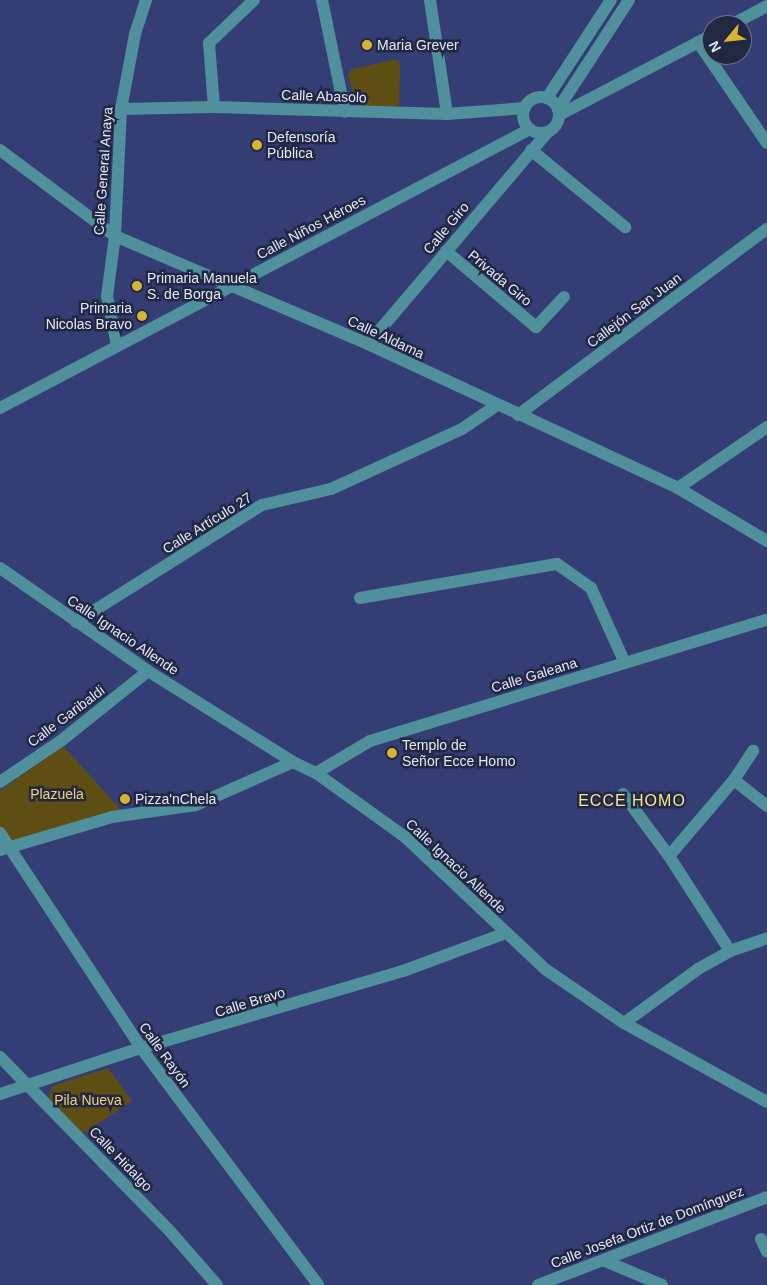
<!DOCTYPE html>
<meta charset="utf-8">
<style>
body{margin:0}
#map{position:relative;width:767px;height:1285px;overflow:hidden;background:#343e75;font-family:Arial,sans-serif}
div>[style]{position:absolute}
.green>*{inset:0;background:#5f4e14}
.water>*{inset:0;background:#75436d}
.round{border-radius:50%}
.minor>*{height:12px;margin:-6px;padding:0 6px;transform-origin:6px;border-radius:6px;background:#508f9c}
.minor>.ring{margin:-6px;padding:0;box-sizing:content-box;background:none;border:12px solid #508f9c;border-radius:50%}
.dots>*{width:14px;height:14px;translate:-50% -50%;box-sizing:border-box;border:2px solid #222842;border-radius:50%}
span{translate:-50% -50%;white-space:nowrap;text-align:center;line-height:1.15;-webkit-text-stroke:5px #222842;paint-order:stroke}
.poi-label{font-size:14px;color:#e2e8fc}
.left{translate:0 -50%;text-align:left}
.right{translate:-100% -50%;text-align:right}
.street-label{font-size:14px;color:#e2e8fc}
.park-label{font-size:14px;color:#efd271}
.quarter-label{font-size:16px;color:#fbe396;letter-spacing:1px}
.north{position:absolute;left:702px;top:15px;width:50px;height:50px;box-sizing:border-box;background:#222842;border:1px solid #6f758c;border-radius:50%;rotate:242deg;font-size:14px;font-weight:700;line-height:20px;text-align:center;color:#e2e8fc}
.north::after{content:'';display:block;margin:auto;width:18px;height:22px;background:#d7b434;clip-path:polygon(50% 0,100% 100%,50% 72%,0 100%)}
</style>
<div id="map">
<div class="green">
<div style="clip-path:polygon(398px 59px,400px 67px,399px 106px,357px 107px,348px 75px,352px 69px)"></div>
<div style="clip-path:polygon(63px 746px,122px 811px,10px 844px,0 828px,0 791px)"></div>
<div style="clip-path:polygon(108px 1068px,132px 1101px,82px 1134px,48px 1098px,52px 1086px)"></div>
</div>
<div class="water">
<div class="round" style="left:83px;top:1094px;width:14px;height:14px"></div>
</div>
<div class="minor">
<div style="left:322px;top:0;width:114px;rotate:78.4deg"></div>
<div style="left:430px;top:0;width:115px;rotate:81.5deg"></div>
<div style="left:731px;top:25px;width:41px;rotate:-27.8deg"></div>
<div style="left:698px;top:42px;width:122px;rotate:55.7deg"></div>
<div class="ring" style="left:523px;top:97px;width:24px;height:24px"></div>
<div style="left:547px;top:98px;width:117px;rotate:-56.9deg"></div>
<div style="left:214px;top:107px;width:64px;rotate:-94.5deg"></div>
<div style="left:209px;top:43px;width:62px;rotate:-43.7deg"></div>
<div style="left:121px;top:109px;width:93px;rotate:-1.2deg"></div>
<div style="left:214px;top:107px;width:233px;rotate:1.7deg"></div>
<div style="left:447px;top:114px;width:78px;rotate:-4.4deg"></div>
<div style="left:558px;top:109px;width:130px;rotate:-56.9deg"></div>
<div style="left:559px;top:115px;width:173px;rotate:-27.6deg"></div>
<div style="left:0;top:150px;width:144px;rotate:36.8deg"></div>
<div style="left:115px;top:236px;width:275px;rotate:23.1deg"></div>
<div style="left:368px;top:344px;width:342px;rotate:24.9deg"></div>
<div style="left:678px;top:488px;width:104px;rotate:30.8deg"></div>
<div style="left:531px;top:150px;width:122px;rotate:39.3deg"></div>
<div style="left:446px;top:251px;width:118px;rotate:40.2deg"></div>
<div style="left:536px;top:327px;width:41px;rotate:-47deg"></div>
<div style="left:368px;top:344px;width:278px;rotate:-49.7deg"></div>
<div style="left:117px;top:345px;width:50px;rotate:-101.5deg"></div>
<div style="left:107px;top:296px;width:61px;rotate:-82.4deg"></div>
<div style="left:115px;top:236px;width:127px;rotate:-87.3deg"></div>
<div style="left:121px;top:109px;width:76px;rotate:-79.4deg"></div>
<div style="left:135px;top:34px;width:36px;rotate:-72deg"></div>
<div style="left:0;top:408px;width:599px;rotate:-27.76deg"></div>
<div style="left:518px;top:415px;width:311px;rotate:-36.8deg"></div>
<div style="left:678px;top:488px;width:108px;rotate:-34.4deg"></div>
<div style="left:0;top:568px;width:180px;rotate:34.8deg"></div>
<div style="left:148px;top:671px;width:171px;rotate:32.1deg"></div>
<div style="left:293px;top:762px;width:25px;rotate:26deg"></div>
<div style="left:316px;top:773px;width:110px;rotate:35.7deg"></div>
<div style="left:405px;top:837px;width:192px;rotate:43.3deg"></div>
<div style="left:545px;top:969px;width:96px;rotate:34.4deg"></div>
<div style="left:624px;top:1023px;width:163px;rotate:28.9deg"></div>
<div style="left:360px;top:598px;width:200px;rotate:-9.8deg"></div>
<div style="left:557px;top:564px;width:42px;rotate:35.2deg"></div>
<div style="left:591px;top:588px;width:82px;rotate:65.6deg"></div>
<div style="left:76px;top:622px;width:220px;rotate:-32.2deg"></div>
<div style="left:262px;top:505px;width:71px;rotate:-13.1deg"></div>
<div style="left:331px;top:489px;width:144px;rotate:-24.6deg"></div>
<div style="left:462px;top:429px;width:42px;rotate:-34.4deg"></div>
<div style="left:316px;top:773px;width:63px;rotate:-30.7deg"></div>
<div style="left:370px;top:741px;width:415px;rotate:-17deg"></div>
<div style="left:734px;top:780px;width:42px;rotate:38.2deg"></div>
<div style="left:0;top:782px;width:75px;rotate:-34.1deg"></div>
<div style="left:62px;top:740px;width:110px;rotate:-38.7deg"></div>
<div style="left:623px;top:794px;width:77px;rotate:53.4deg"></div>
<div style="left:669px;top:856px;width:113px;rotate:57.3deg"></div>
<div style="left:0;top:833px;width:257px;rotate:56.7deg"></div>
<div style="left:141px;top:1048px;width:296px;rotate:53.2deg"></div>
<div style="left:0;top:850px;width:117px;rotate:-16.4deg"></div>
<div style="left:112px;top:817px;width:85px;rotate:-8.1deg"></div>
<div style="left:196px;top:805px;width:106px;rotate:-23.9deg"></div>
<div style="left:669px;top:856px;width:100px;rotate:-49.5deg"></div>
<div style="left:734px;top:780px;width:35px;rotate:-57deg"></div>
<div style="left:624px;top:1023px;width:92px;rotate:-36.1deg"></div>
<div style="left:698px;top:969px;width:37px;rotate:-29deg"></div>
<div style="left:730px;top:951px;width:39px;rotate:-19deg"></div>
<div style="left:0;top:1057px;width:240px;rotate:45.7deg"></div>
<div style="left:168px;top:1229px;width:74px;rotate:48.8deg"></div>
<div style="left:0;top:1094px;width:148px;rotate:-18.1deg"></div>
<div style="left:141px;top:1048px;width:273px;rotate:-16.4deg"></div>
<div style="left:403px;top:971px;width:110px;rotate:-20.3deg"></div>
<div style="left:761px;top:1239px;width:14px;rotate:65deg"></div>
<div style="left:605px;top:1261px;width:62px;rotate:22.8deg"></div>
<div style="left:538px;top:1285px;width:245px;rotate:-21deg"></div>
</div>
<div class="dots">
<div style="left:367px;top:45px;background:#d7b434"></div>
<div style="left:257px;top:145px;background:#d7b434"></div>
<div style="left:137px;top:286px;background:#d7b434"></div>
<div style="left:142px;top:316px;background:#d7b434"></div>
<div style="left:392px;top:753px;background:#d7b434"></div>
<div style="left:125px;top:799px;background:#d7b434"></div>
</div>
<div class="poi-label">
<span class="left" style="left:377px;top:45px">Maria Grever</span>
<span class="left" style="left:267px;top:145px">Defensoría<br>Pública</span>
<span class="left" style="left:147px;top:286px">Primaria Manuela<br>S. de Borga</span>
<span class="right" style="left:132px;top:316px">Primaria<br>Nicolas Bravo</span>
<span class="left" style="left:402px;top:753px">Templo de<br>Señor Ecce Homo</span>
<span class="left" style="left:135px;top:799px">Pizza'nChela</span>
</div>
<div class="street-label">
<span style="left:324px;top:96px;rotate:2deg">Calle Abasolo</span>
<span style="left:103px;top:171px;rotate:-86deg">Calle General Anaya</span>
<span style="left:311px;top:227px;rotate:-28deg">Calle Niños Héroes</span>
<span style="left:446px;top:228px;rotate:-50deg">Calle Giro</span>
<span style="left:500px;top:278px;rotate:40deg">Privada Giro</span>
<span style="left:634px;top:310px;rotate:-37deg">Callejón San Juan</span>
<span style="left:386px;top:337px;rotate:25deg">Calle Aldama</span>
<span style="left:207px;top:523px;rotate:-32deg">Calle Artículo 27</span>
<span style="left:123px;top:635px;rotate:34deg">Calle Ignacio Allende</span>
<span style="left:534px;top:675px;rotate:-17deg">Calle Galeana</span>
<span style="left:66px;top:716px;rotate:-37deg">Calle Garibaldi</span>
<span style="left:456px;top:866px;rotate:43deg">Calle Ignacio Allende</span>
<span style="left:250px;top:1002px;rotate:-17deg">Calle Bravo</span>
<span style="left:165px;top:1055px;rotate:54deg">Calle Rayón</span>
<span style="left:121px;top:1159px;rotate:46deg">Calle Hidalgo</span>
<span style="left:647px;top:1227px;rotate:-21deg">Calle Josefa Ortiz de Domínguez</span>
</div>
<div class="park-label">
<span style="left:57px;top:794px">Plazuela</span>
<span style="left:88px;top:1100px">Pila Nueva</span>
</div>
<div class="quarter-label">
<span style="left:632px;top:801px">ECCE HOMO</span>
</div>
<div class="north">N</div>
</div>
